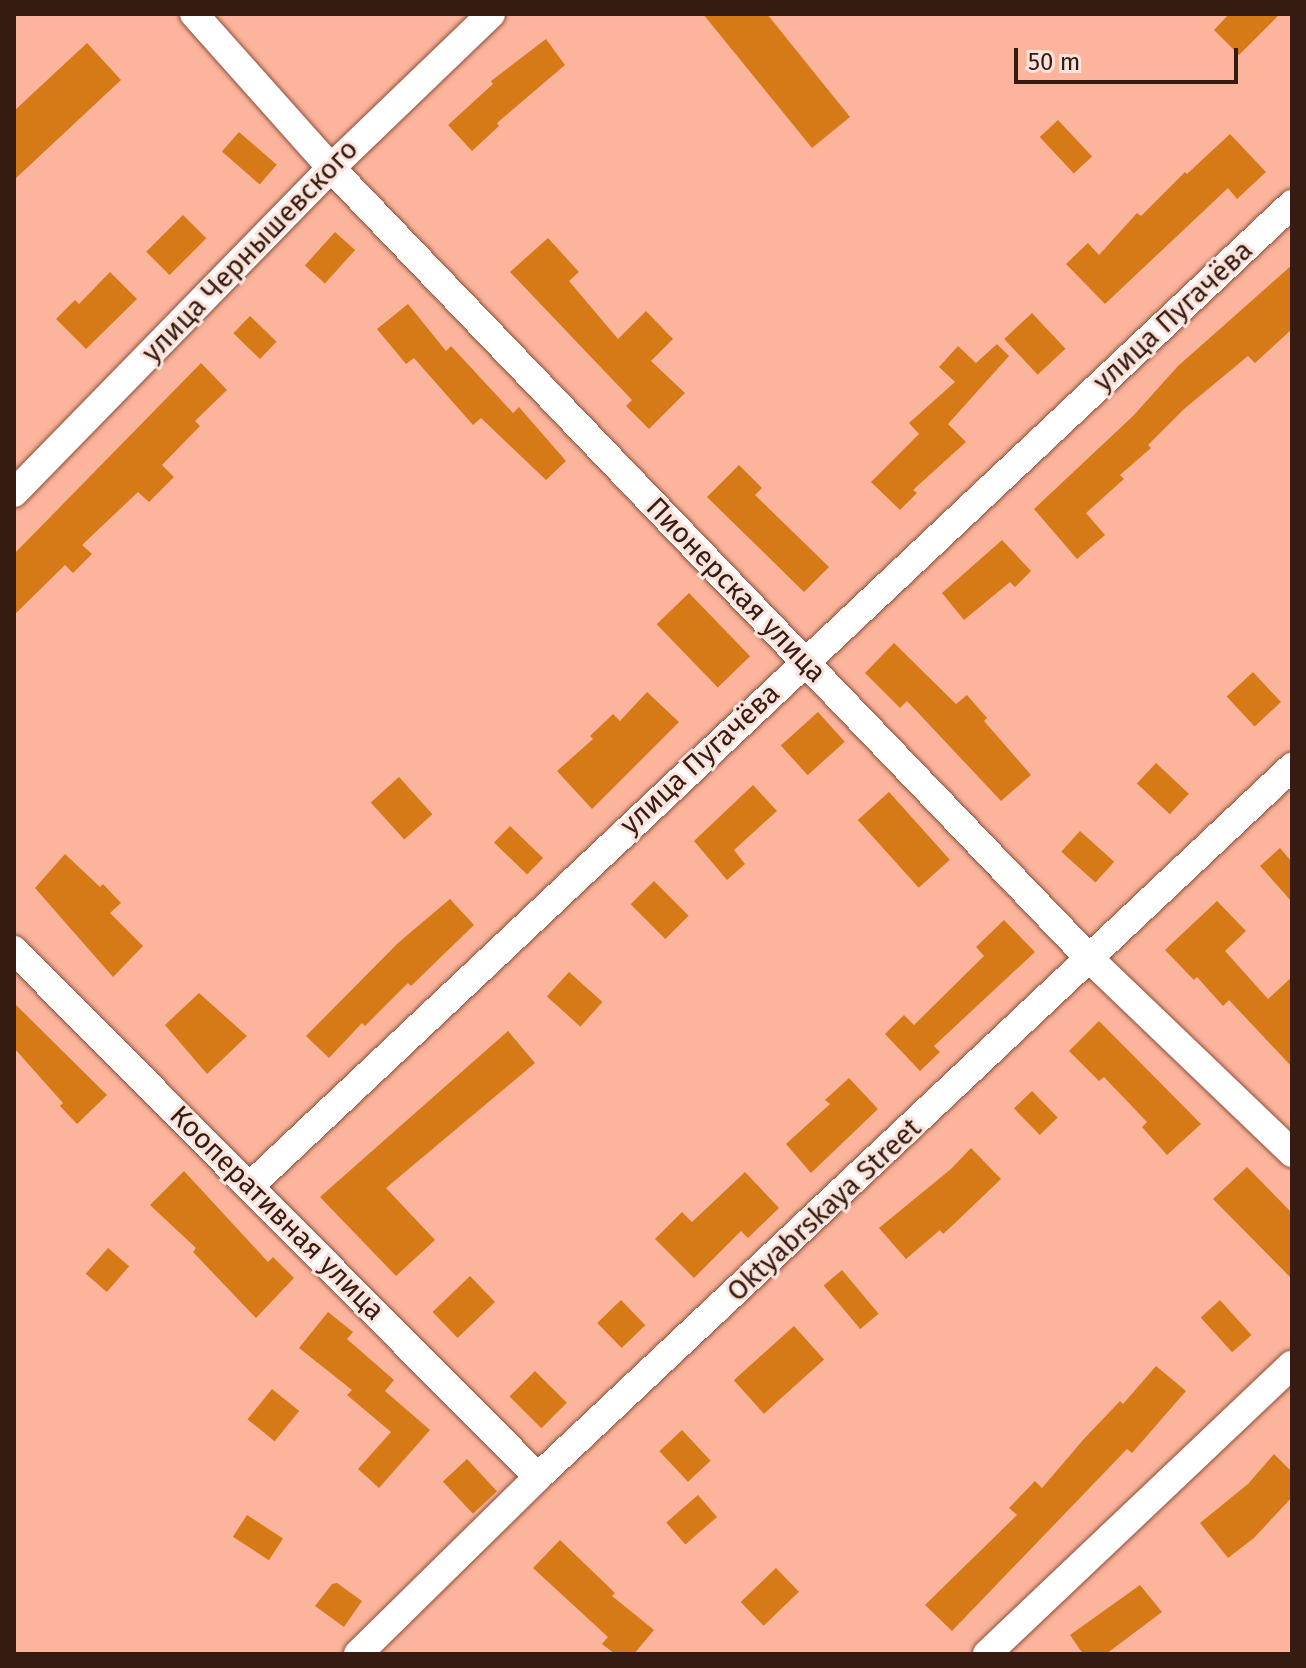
<!DOCTYPE html>
<meta charset="utf-8">
<style>
body{margin:0}
#map{position:relative;width:1306px;height:1668px;overflow:hidden;background:#fcb49c;font-family:"Fira Sans",sans-serif}
div>[style]{position:absolute}
.building>*{inset:0;background:#d67a18;transform-origin:0 0}
.roads{filter:drop-shadow(0 0 2px #8c4d38) drop-shadow(0 0 2px #8c4d38)}
.minor>*{height:28px;margin:-14px;padding:0 14px;transform-origin:14px;border-radius:14px;background:#fff}
span{translate:-50% -50%;white-space:nowrap;text-align:center;line-height:1.15;-webkit-text-stroke:6px #fae3db;paint-order:stroke}
.street-label{font-size:28px;color:#361b12}
.frame{position:absolute;inset:0;border:16px solid #361b12;pointer-events:none}
.scale{position:absolute;left:1014px;top:48px;width:224px;height:36px;box-sizing:border-box;border:4px solid #361b12;border-top:0;padding-left:10px;font-size:24px;line-height:28px;white-space:nowrap;color:#361b12;-webkit-text-stroke:6px #fae3db;paint-order:stroke}
</style>
<div id="map">
<div class="building">
<div style="clip-path:polygon(703px 14px,767px 14px,850px 117px,812px 148px)"></div>
<div style="clip-path:polygon(1229px 14px,1280px 14px,1239px 55px,1214px 30px)"></div>
<div style="clip-path:polygon(546px 39px,565px 65px,497px 123px,499px 126px,472px 151px,448px 125px,493px 84px,491px 81px)"></div>
<div style="clip-path:polygon(87px 43px,121px 80px,14px 180px,14px 111px)"></div>
<div style="left:1058px;top:120px;width:50px;height:25px;rotate:47deg"></div>
<div style="left:239px;top:132px;width:50px;height:26px;rotate:41deg"></div>
<div style="clip-path:polygon(1230px 134px,1266px 172px,1237px 199px,1228px 188px,1105px 304px,1066px 264px,1088px 243px,1099px 255px,1137px 213px,1141px 216px,1185px 172px,1187px 174px)"></div>
<div style="left:183px;top:215px;width:33px;height:52px;rotate:45deg"></div>
<div style="left:335px;top:232px;width:27px;height:45px;rotate:42deg"></div>
<div style="clip-path:polygon(548px 238px,579px 272px,569px 281px,618px 339px,646px 311px,673px 339px,651px 361px,685px 393px,649px 429px,626px 406px,632px 400px,510px 272px)"></div>
<div style="clip-path:polygon(1292px 265px,1292px 329px,1255px 363px,1248px 356px,1184px 409px,1148px 445px,1151px 448px,1120px 475px,1124px 479px,1086px 513px,1105px 535px,1077px 559px,1034px 509px,1133px 416px,1178px 366px)"></div>
<div style="clip-path:polygon(110px 272px,137px 299px,86px 349px,56px 319px,75px 300px,79px 304px)"></div>
<div style="clip-path:polygon(408px 304px,446px 351px,451px 346px,513px 413px,519px 407px,566px 461px,546px 480px,481px 418px,473px 425px,414px 358px,406px 364px,377px 329px)"></div>
<div style="left:1032px;top:313px;width:49px;height:38px;rotate:47deg"></div>
<div style="left:250px;top:316px;width:37px;height:24px;rotate:44deg"></div>
<div style="clip-path:polygon(997px 344px,1009px 356px,948px 424px,966px 442px,913px 490px,917px 493px,900px 510px,871px 482px,919px 434px,909px 423px,955px 382px,939px 367px,958px 346px,976px 363px)"></div>
<div style="clip-path:polygon(201px 363px,227px 390px,195px 421px,200px 426px,162px 465px,174px 477px,149px 502px,138px 492px,82px 545px,92px 554px,73px 573px,65px 565px,14px 615px,14px 554px)"></div>
<div style="clip-path:polygon(739px 465px,762px 488px,755px 495px,829px 567px,804px 592px,707px 497px)"></div>
<div style="clip-path:polygon(1002px 540px,1031px 571px,1015px 587px,1010px 582px,964px 620px,942px 593px)"></div>
<div style="left:689px;top:593px;width:88px;height:45px;rotate:46deg"></div>
<div style="clip-path:polygon(894px 643px,956px 704px,967px 695px,987px 718px,984px 721px,1031px 775px,1001px 801px,907px 701px,900px 708px,865px 673px)"></div>
<div style="left:1253px;top:672px;width:41px;height:36px;rotate:47deg"></div>
<div style="clip-path:polygon(647px 692px,679px 722px,592px 809px,557px 771px,593px 739px,590px 736px,613px 714px,620px 721px)"></div>
<div style="left:818px;top:712px;width:40px;height:50px;rotate:48deg"></div>
<div style="left:1156px;top:763px;width:45px;height:28px;rotate:43deg"></div>
<div style="left:399px;top:777px;width:50px;height:38px;rotate:48deg"></div>
<div style="clip-path:polygon(753px 785px,777px 811px,734px 850px,745px 864px,727px 880px,694px 841px)"></div>
<div style="left:889px;top:792px;width:91px;height:42px;rotate:48deg"></div>
<div style="left:510px;top:826px;width:46px;height:23px;rotate:44deg"></div>
<div style="left:1080px;top:831px;width:46px;height:28px;rotate:42deg"></div>
<div style="clip-path:polygon(1280px 848px,1292px 862px,1292px 902px,1260px 866px)"></div>
<div style="clip-path:polygon(65px 854px,100px 887px,103px 884px,121px 903px,110px 913px,143px 946px,113px 977px,35px 888px)"></div>
<div style="left:654px;top:881px;width:49px;height:33px;rotate:45deg"></div>
<div style="clip-path:polygon(450px 899px,474px 925px,411px 986px,408px 983px,365px 1026px,362px 1023px,329px 1058px,306px 1036px,398px 943px)"></div>
<div style="clip-path:polygon(1217px 901px,1246px 931px,1225px 951px,1268px 999px,1292px 977px,1292px 1067px,1229px 1000px,1223px 1006px,1197px 977px,1194px 980px,1165px 950px)"></div>
<div style="clip-path:polygon(1004px 920px,1035px 952px,934px 1046px,940px 1052px,920px 1071px,885px 1034px,904px 1015px,914px 1025px,984px 956px,976px 947px)"></div>
<div style="left:569px;top:972px;width:45px;height:33px;rotate:42deg"></div>
<div style="clip-path:polygon(199px 993px,247px 1036px,207px 1074px,165px 1025px)"></div>
<div style="clip-path:polygon(14px 1003px,107px 1095px,77px 1124px,60px 1106px,63px 1103px,14px 1048px)"></div>
<div style="clip-path:polygon(1099px 1021px,1201px 1124px,1167px 1155px,1142px 1127px,1147px 1122px,1104px 1077px,1099px 1081px,1069px 1051px)"></div>
<div style="clip-path:polygon(508px 1031px,535px 1063px,386px 1188px,435px 1240px,396px 1276px,320px 1197px)"></div>
<div style="clip-path:polygon(849px 1078px,878px 1109px,811px 1173px,786px 1144px,830px 1104px,825px 1100px)"></div>
<div style="left:1032px;top:1091px;width:37px;height:25px;rotate:46deg"></div>
<div style="clip-path:polygon(971px 1148px,1001px 1179px,954px 1224px,943px 1234px,940px 1230px,906px 1259px,879px 1228px,951px 1169px)"></div>
<div style="clip-path:polygon(1247px 1167px,1292px 1213px,1292px 1279px,1213px 1199px)"></div>
<div style="clip-path:polygon(184px 1171px,268px 1262px,273px 1257px,294px 1278px,256px 1318px,193px 1252px,196px 1248px,150px 1205px)"></div>
<div style="clip-path:polygon(745px 1172px,779px 1208px,748px 1238px,741px 1231px,694px 1278px,655px 1239px,682px 1212px,692px 1222px)"></div>
<div style="left:108px;top:1248px;width:28px;height:34px;rotate:41deg"></div>
<div style="left:842px;top:1270px;width:57px;height:24px;rotate:50deg"></div>
<div style="left:470px;top:1276px;width:36px;height:52px;rotate:46deg"></div>
<div style="left:621px;top:1300px;width:35px;height:33px;rotate:46deg"></div>
<div style="left:1220px;top:1300px;width:47px;height:26px;rotate:48deg"></div>
<div style="clip-path:polygon(328px 1312px,353px 1332px,347px 1339px,394px 1380px,385px 1391px,430px 1430px,379px 1488px,358px 1469px,391px 1432px,347px 1395px,352px 1390px,299px 1348px)"></div>
<div style="left:794px;top:1326px;width:45px;height:81px;rotate:48deg"></div>
<div style="clip-path:polygon(1156px 1366px,1186px 1391px,1132px 1453px,1127px 1449px,952px 1631px,925px 1605px,1017px 1515px,1009px 1508px,1035px 1481px,1042px 1488px,1083px 1440px,1120px 1401px,1123px 1404px)"></div>
<div style="left:535px;top:1371px;width:45px;height:36px;rotate:45deg"></div>
<div style="left:272px;top:1389px;width:35px;height:39px;rotate:39deg"></div>
<div style="left:682px;top:1430px;width:42px;height:31px;rotate:47deg"></div>
<div style="clip-path:polygon(1274px 1454px,1292px 1472px,1292px 1497px,1254px 1538px,1228px 1558px,1200px 1523px,1248px 1484px)"></div>
<div style="left:467px;top:1459px;width:44px;height:33px;rotate:47deg"></div>
<div style="left:698px;top:1495px;width:29px;height:42px;rotate:49deg"></div>
<div style="left:247px;top:1515px;width:43px;height:26px;rotate:33deg"></div>
<div style="clip-path:polygon(560px 1540px,615px 1593px,612px 1596px,654px 1630px,634px 1654px,615px 1654px,602px 1644px,608px 1637px,533px 1568px)"></div>
<div style="left:776px;top:1568px;width:33px;height:49px;rotate:46deg"></div>
<div style="clip-path:polygon(337px 1583px,362px 1601px,344px 1627px,315px 1606px,332px 1584px)"></div>
<div style="clip-path:polygon(1140px 1585px,1162px 1612px,1106px 1654px,1083px 1654px,1070px 1635px)"></div>
</div>
<div class="roads">
<div class="minor">
<div style="left:194px;top:14px;width:206px;rotate:48.3deg"></div>
<div style="left:331px;top:168px;width:1098px;rotate:46.18deg"></div>
<div style="left:1091px;top:960px;width:279px;rotate:43.8deg"></div>
<div style="left:14px;top:493px;width:454px;rotate:-45.7deg"></div>
<div style="left:331px;top:168px;width:222px;rotate:-43.9deg"></div>
<div style="left:14px;top:950px;width:743px;rotate:45.16deg"></div>
<div style="left:250px;top:1186px;width:1432px;rotate:-43.3deg"></div>
<div style="left:358px;top:1654px;width:252px;rotate:-44.5deg"></div>
<div style="left:538px;top:1477px;width:1036px;rotate:-43.28deg"></div>
<div style="left:987px;top:1654px;width:420px;rotate:-43.5deg"></div>
</div>
</div>
<div class="street-label">
<span style="left:250px;top:251px;rotate:-46deg">улица Чернышевского</span>
<span style="left:1173px;top:316px;rotate:-43deg">улица Пугачёва</span>
<span style="left:736px;top:590px;rotate:46deg">Пионерская улица</span>
<span style="left:700px;top:759px;rotate:-43deg">улица Пугачёва</span>
<span style="left:824px;top:1210px;rotate:-43deg">Oktyabrskaya Street</span>
<span style="left:277px;top:1213px;rotate:45deg">Кооперативная улица</span>
</div>
<div class="frame"></div>
<div class="scale">50 m</div>
</div>
